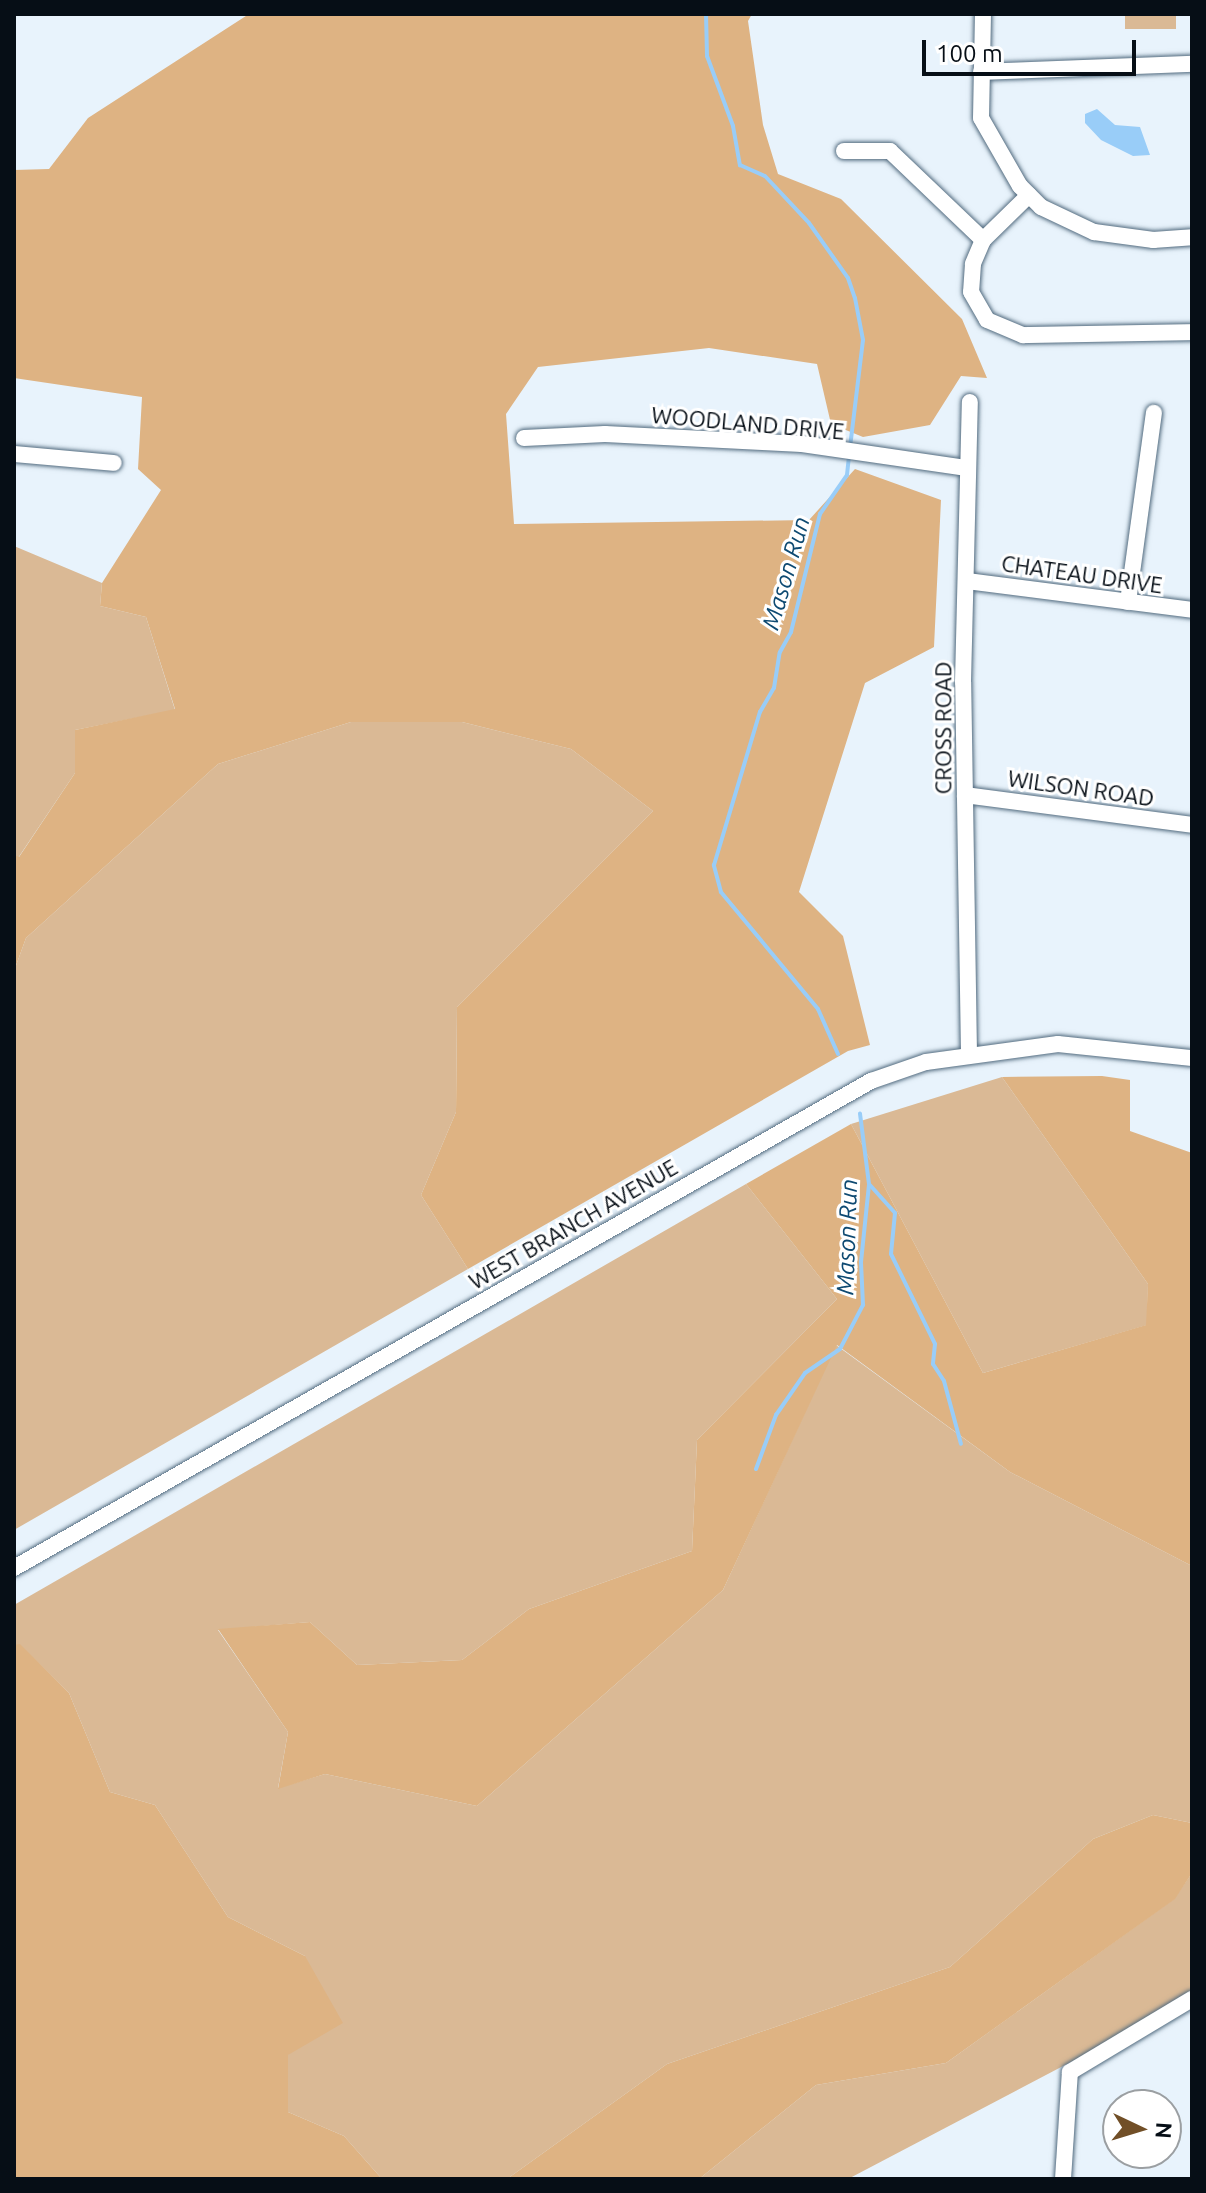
<!DOCTYPE html>
<style>
body{margin:0}
#map{position:relative;width:1206px;height:2193px;overflow:hidden;background:#e8f3fc;font-family:Ubuntu,sans-serif}
div>[style]{position:absolute}
.green>*{inset:0;background:#dab995;transform-origin:0 0}
.forest>*{inset:0;background:#deb383}
.water>*{inset:0;background:#99cdf8}
.stream>*{height:4px;margin:-2px;padding:0 2px;transform-origin:2px;border-radius:2px;background:#99cdf8}
.roads{filter:drop-shadow(0 0 2px #526b7f) drop-shadow(0 0 2px #526b7f)}
.minor>*{height:16px;margin:-8px;padding:0 8px;transform-origin:8px;border-radius:8px;background:#fff}
span{translate:-50% -50%;white-space:nowrap;text-align:center;line-height:1.15;-webkit-text-stroke:6px #fff;paint-order:stroke}
.street-label{font-size:22px;color:#060e16}
.water-label{font-size:24px;color:#0e4a72;font-style:italic}
.frame{position:absolute;inset:0;border:16px solid #060e16;pointer-events:none}
.north{position:absolute;left:1102px;top:2089px;width:80px;height:80px;box-sizing:border-box;background:#fff;border:2px solid #9b9fa2;border-radius:50%;rotate:94deg;font-size:22px;font-weight:700;line-height:32px;text-align:center;color:#060e16}
.north::after{content:'';display:block;margin:auto;width:28px;height:36px;background:#714f27;clip-path:polygon(50% 0,100% 100%,50% 72%,0 100%)}
.scale{position:absolute;left:922px;top:40px;width:214px;height:36px;box-sizing:border-box;border:4px solid #060e16;border-top:0;padding-left:10px;font-size:24px;line-height:28px;white-space:nowrap;color:#060e16;-webkit-text-stroke:6px #fff;paint-order:stroke}
</style>
<div id="map">
<div class="green">
<div style="left:1125px;top:14px;width:51px;height:15px"></div>
<div style="clip-path:polygon(14px 546px,102px 583px,100px 606px,146px 617px,175px 710px,75px 730px,75px 773px,18px 858px,14px 855px)"></div>
<div style="clip-path:polygon(351px 722px,462px 722px,571px 749px,653px 811px,457px 1007px,456px 1112px,421px 1195px,468px 1269px,14px 1530px,14px 971px,26px 938px,218px 764px)"></div>
<div style="clip-path:polygon(1002px 1077px,1148px 1284px,1147px 1325px,983px 1373px,851px 1124px)"></div>
<div style="clip-path:polygon(746px 1184px,837px 1299px,697px 1440px,692px 1551px,529px 1609px,462px 1660px,357px 1665px,310px 1622px,218px 1630px,288px 1732px,278px 1788px,325px 1774px,477px 1806px,723px 1590px,836px 1345px,1010px 1472px,1192px 1566px,1192px 1823px,1153px 1815px,1093px 1839px,950px 1967px,667px 2064px,507px 2179px,382px 2179px,344px 2136px,288px 2112px,288px 2055px,305px 1956px,228px 1917px,155px 1805px,110px 1792px,69px 1693px,20px 1645px,14px 1645px,14px 1605px)"></div>
<div style="clip-path:polygon(1192px 1873px,1192px 1990px,1143px 2024px,848px 2179px,699px 2179px,816px 2085px,946px 2063px,1174px 1899px)"></div>
</div>
<div class="forest">
<div style="clip-path:polygon(249px 14px,752px 14px,748px 21px,763px 125px,778px 174px,841px 199px,962px 319px,987px 378px,961px 376px,930px 425px,863px 437px,831px 424px,817px 364px,709px 348px,538px 367px,506px 414px,514px 524px,809px 520px,855px 469px,941px 500px,934px 647px,865px 683px,799px 892px,843px 936px,870px 1045px,848px 1051px,468px 1269px,421px 1195px,456px 1112px,457px 1007px,653px 811px,571px 749px,462px 722px,351px 722px,218px 764px,26px 938px,14px 971px,14px 855px,19px 857px,75px 773px,75px 730px,175px 709px,146px 617px,100px 606px,102px 583px,161px 490px,138px 469px,142px 397px,14px 378px,14px 170px,49px 169px,88px 118px)"></div>
<div style="clip-path:polygon(1102px 1076px,1130px 1080px,1130px 1131px,1192px 1153px,1192px 1566px,1010px 1472px,837px 1345px,723px 1590px,477px 1806px,325px 1774px,278px 1789px,288px 1732px,218px 1629px,310px 1622px,357px 1665px,462px 1660px,529px 1609px,692px 1551px,697px 1440px,837px 1299px,746px 1184px,851px 1124px,983px 1373px,1146px 1325px,1148px 1284px,1002px 1077px)"></div>
<div style="clip-path:polygon(20px 1644px,69px 1693px,110px 1792px,155px 1805px,228px 1917px,305px 1956px,343px 2023px,288px 2055px,288px 2112px,344px 2136px,382px 2179px,14px 2179px,14px 1645px)"></div>
<div style="clip-path:polygon(1153px 1815px,1192px 1823px,1192px 1873px,1175px 1899px,946px 2063px,816px 2085px,699px 2179px,507px 2179px,667px 2064px,950px 1967px,1093px 1839px)"></div>
</div>
<div class="water">
<div style="clip-path:polygon(1097px 109px,1115px 125px,1140px 127px,1150px 155px,1133px 156px,1101px 140px,1085px 123px,1085px 114px)"></div>
</div>
<div class="stream">
<div style="left:706px;top:14px;width:42px;rotate:88.6deg"></div>
<div style="left:707px;top:56px;width:75px;rotate:69.6deg"></div>
<div style="left:733px;top:126px;width:40px;rotate:80deg"></div>
<div style="left:740px;top:165px;width:27px;rotate:24deg"></div>
<div style="left:765px;top:176px;width:64px;rotate:46.9deg"></div>
<div style="left:809px;top:223px;width:67px;rotate:54.7deg"></div>
<div style="left:848px;top:278px;width:21px;rotate:71deg"></div>
<div style="left:855px;top:298px;width:43px;rotate:79.2deg"></div>
<div style="left:863px;top:340px;width:109px;rotate:96.9deg"></div>
<div style="left:838px;top:1054px;width:49px;rotate:-114deg"></div>
<div style="left:818px;top:1009px;width:152px;rotate:-129.7deg"></div>
<div style="left:721px;top:892px;width:28px;rotate:-105deg"></div>
<div style="left:714px;top:865px;width:160px;rotate:-73.3deg"></div>
<div style="left:760px;top:712px;width:28px;rotate:-60deg"></div>
<div style="left:774px;top:688px;width:36px;rotate:-81deg"></div>
<div style="left:780px;top:652px;width:23px;rotate:-61deg"></div>
<div style="left:791px;top:632px;width:122px;rotate:-76.2deg"></div>
<div style="left:820px;top:514px;width:47px;rotate:-55.3deg"></div>
<div style="left:847px;top:475px;width:18px;rotate:-84deg"></div>
<div style="left:869px;top:1184px;width:39px;rotate:48deg"></div>
<div style="left:895px;top:1213px;width:41px;rotate:95.6deg"></div>
<div style="left:891px;top:1254px;width:100px;rotate:63.9deg"></div>
<div style="left:935px;top:1344px;width:20px;rotate:96deg"></div>
<div style="left:933px;top:1364px;width:20px;rotate:57deg"></div>
<div style="left:944px;top:1381px;width:65px;rotate:74.9deg"></div>
<div style="left:756px;top:1469px;width:58px;rotate:-69.7deg"></div>
<div style="left:776px;top:1415px;width:51px;rotate:-55.4deg"></div>
<div style="left:805px;top:1373px;width:42px;rotate:-34.4deg"></div>
<div style="left:840px;top:1349px;width:50px;rotate:-62.4deg"></div>
<div style="left:863px;top:1305px;width:43px;rotate:-92.7deg"></div>
<div style="left:861px;top:1262px;width:78px;rotate:-84.1deg"></div>
<div style="left:869px;top:1184px;width:71px;rotate:-97.3deg"></div>
</div>
<div class="roads">
<div class="minor">
<div style="left:983px;top:14px;width:104px;rotate:91.1deg"></div>
<div style="left:981px;top:118px;width:78px;rotate:60.2deg"></div>
<div style="left:1020px;top:186px;width:30px;rotate:45deg"></div>
<div style="left:1041px;top:207px;width:59px;rotate:25.3deg"></div>
<div style="left:1094px;top:232px;width:60px;rotate:7.7deg"></div>
<div style="left:1153px;top:240px;width:39px;rotate:-4deg"></div>
<div style="left:981px;top:72px;width:211px;rotate:-2.2deg"></div>
<div style="left:844px;top:151px;width:46px"></div>
<div style="left:890px;top:151px;width:129px;rotate:43.7deg"></div>
<div style="left:1029px;top:195px;width:64px;rotate:135.6deg"></div>
<div style="left:983px;top:240px;width:26px;rotate:113deg"></div>
<div style="left:973px;top:264px;width:28px;rotate:94deg"></div>
<div style="left:971px;top:292px;width:32px;rotate:60deg"></div>
<div style="left:987px;top:320px;width:39px;rotate:23deg"></div>
<div style="left:1023px;top:335px;width:169px;rotate:-1deg"></div>
<div style="left:524px;top:438px;width:81px;rotate:-2.8deg"></div>
<div style="left:605px;top:434px;width:197px;rotate:2.9deg"></div>
<div style="left:802px;top:444px;width:167px;rotate:8.3deg"></div>
<div style="left:14px;top:454px;width:100px;rotate:5.1deg"></div>
<div style="left:967px;top:581px;width:227px;rotate:7.3deg"></div>
<div style="left:1128px;top:602px;width:191px;rotate:-82.2deg"></div>
<div style="left:965px;top:795px;width:229px;rotate:7.5deg"></div>
<div style="left:969px;top:1054px;width:372px;rotate:-90.9deg"></div>
<div style="left:963px;top:682px;width:280px;rotate:-88.6deg"></div>
<div style="left:14px;top:1568px;width:986px;rotate:-29.61deg"></div>
<div style="left:871px;top:1081px;width:58px;rotate:-19.1deg"></div>
<div style="left:926px;top:1062px;width:133px;rotate:-7.8deg"></div>
<div style="left:1058px;top:1044px;width:135px;rotate:6deg"></div>
<div style="left:1063px;top:2179px;width:107px;rotate:-86.3deg"></div>
<div style="left:1070px;top:2072px;width:142px;rotate:-30.9deg"></div>
</div>
</div>
<div class="street-label">
<span style="left:748px;top:423px;rotate:5deg">WOODLAND DRIVE</span>
<span style="left:1082px;top:574px;rotate:8deg">CHATEAU DRIVE</span>
<span style="left:943px;top:728px;rotate:-90deg">CROSS ROAD</span>
<span style="left:1081px;top:788px;rotate:8deg">WILSON ROAD</span>
<span style="left:573px;top:1224px;rotate:-30deg">WEST BRANCH AVENUE</span>
</div>
<div class="water-label">
<span style="left:786px;top:573px;rotate:-74deg">Mason Run</span>
<span style="left:847px;top:1237px;rotate:-88deg">Mason Run</span>
</div>
<div class="frame"></div>
<div class="north">N</div>
<div class="scale">100 m</div>
</div>
